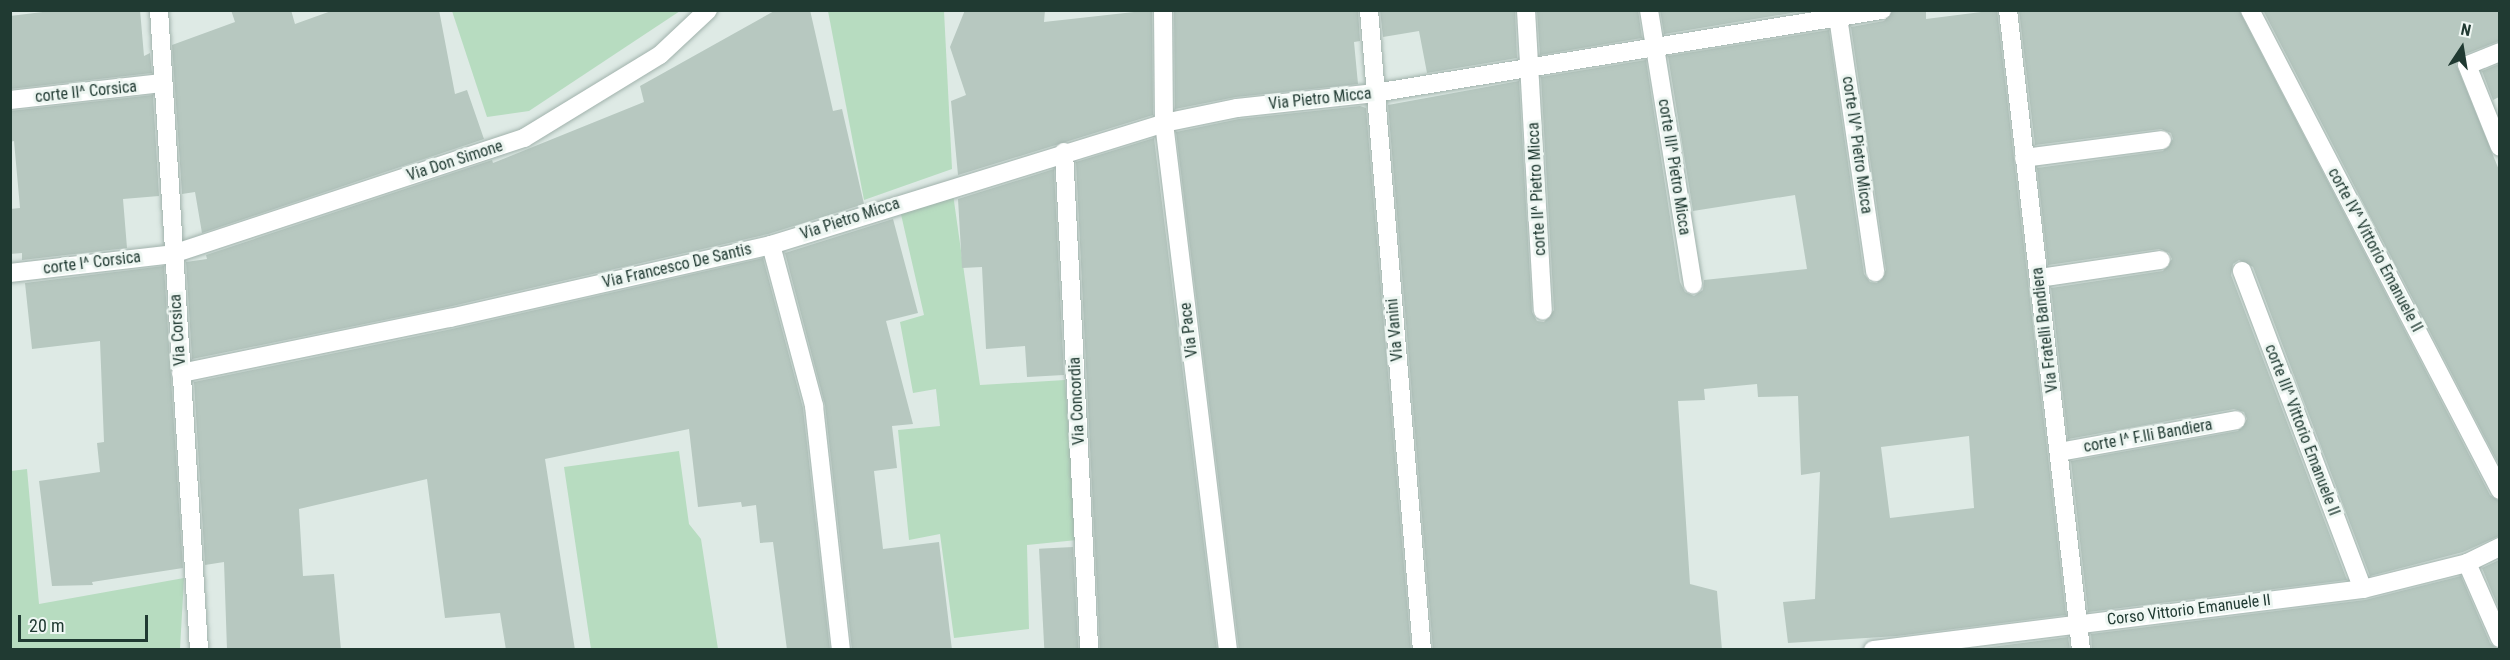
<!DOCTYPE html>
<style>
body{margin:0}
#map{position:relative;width:2510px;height:660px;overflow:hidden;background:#deeae5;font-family:"Roboto Condensed",sans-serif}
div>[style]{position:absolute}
.green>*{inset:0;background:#b7dcc0}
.building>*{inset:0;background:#b7c8c0;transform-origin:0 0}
.roads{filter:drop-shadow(0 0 2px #a1b2ac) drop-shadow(0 0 2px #a1b2ac)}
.minor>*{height:18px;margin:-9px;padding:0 9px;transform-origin:9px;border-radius:9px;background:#fff}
span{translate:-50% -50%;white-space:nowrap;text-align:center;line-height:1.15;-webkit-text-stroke:6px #eff7f3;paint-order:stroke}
.street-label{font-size:16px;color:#203a32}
.frame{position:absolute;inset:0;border:12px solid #203a32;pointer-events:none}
.north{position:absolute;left:2432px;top:18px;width:60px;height:60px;-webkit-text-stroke:4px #eff7f3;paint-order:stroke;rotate:12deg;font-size:16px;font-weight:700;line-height:24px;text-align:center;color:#203a32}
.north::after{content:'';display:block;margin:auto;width:21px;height:27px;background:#203a32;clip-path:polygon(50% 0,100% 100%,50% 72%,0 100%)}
.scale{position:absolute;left:18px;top:615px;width:130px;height:27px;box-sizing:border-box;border:3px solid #203a32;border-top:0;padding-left:8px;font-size:18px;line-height:21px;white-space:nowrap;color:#203a32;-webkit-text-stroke:4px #eff7f3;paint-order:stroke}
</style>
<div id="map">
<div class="green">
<div style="clip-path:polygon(452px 11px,452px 10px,680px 11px,529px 111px,487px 117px)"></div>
<div style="clip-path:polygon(828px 11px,944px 11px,952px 169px,864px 200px)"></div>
<div style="clip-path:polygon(953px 194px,980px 385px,1065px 380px,1077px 540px,1027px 545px,1029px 629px,954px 638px,940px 534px,909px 540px,898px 430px,940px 426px,936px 389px,913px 393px,900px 322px,924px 315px,900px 210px)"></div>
<div style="clip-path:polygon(679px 451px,689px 524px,701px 539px,718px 649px,591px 649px,564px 467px)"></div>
<div style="clip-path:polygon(27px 469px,39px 604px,184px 578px,180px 649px,11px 649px,11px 471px)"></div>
</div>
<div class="building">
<div style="clip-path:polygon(59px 10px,140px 10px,144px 56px,150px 53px,152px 73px,10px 89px,10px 16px)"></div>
<div style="clip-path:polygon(231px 10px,291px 10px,295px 24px,334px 10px,439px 10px,455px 94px,467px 90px,484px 139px,202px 233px,195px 192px,182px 194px,172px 45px,235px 22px)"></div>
<div style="clip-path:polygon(776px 10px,810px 10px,833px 111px,842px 109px,864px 204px,768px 234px,448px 307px,192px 359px,186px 262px,207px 259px,206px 255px,492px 160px,493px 163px,644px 102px,640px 86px)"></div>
<div style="clip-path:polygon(965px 10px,1045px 10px,1044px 22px,1152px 10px,1153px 115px,958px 175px,951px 101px,966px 95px,950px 47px)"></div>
<div style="clip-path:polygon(1174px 10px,1358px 10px,1360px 41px,1354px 42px,1358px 84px,1236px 97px,1175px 109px)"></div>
<div style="clip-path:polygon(1380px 10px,1515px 10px,1517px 58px,1427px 73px,1419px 31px,1383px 37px)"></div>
<div style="clip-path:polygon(1537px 10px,1638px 10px,1642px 38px,1540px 55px)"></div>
<div style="clip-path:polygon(1660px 10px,1809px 10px,1664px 34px)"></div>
<div style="clip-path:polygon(evenodd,1893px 10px,1926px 10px,1926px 19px,1997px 10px,2066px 615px,1897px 636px,1788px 643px,1783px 602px,1815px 599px,1820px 472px,1801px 475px,1798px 396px,1758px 397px,1757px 384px,1704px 389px,1705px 400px,1678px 401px,1690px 584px,1717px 591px,1722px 650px,1433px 650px,1388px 105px,1519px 81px,1532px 312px,1537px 321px,1544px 322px,1554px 310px,1541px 77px,1646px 60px,1680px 282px,1685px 292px,1694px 296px,1703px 290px,1704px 280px,1807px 269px,1795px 195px,1693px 211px,1668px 56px,1829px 30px,1864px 274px,1870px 282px,1877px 283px,1886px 270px,1851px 27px,1884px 21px,1893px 10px,1969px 436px,1974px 508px,1890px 518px,1881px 447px,1969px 436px)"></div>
<div style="clip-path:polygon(2019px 10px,2239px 10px,2490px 495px,2499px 501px,2499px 536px,2463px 552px,2370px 576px,2253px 267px,2239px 260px,2233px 264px,2231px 275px,2347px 580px,2088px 612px,2071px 461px,2238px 431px,2247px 419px,2244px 412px,2234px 409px,2068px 439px,2051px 288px,2163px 271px,2172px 259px,2169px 253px,2159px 249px,2048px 265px,2037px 168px,2163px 151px,2173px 139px,2171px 133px,2161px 129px,2035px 145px)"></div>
<div style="clip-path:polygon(2263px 10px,2499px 10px,2499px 41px,2463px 55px,2456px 64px,2499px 170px,2499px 465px)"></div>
<div style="clip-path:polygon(2499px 64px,2499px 97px,2493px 100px,2482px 71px)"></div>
<div style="clip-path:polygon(153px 95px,159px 196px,123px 199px,127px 248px,22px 260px,22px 253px,10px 254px,10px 209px,20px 208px,14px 141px,10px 142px,10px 111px)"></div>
<div style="clip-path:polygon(1360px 106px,1366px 108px,1411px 650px,1239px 650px,1176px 132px,1239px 119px)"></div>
<div style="clip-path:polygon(1154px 138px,1217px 650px,1100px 650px,1076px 162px)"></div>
<div style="clip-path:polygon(1054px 169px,1064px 375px,1027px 377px,1025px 346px,986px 349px,982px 267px,962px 268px,958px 199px)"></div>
<div style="clip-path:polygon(893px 219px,918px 313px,886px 321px,913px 424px,892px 426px,897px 468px,874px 471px,883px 549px,939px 542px,952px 650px,852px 650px,825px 405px,785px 253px)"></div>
<div style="clip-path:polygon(763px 258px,803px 408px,830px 650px,787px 650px,773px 542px,760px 543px,756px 505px,742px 507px,741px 502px,698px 507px,689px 429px,545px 459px,575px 650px,506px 650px,500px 613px,445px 618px,427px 479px,299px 509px,303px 576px,334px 574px,341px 650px,227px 650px,224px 562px,205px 565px,194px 382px,452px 329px)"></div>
<div style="clip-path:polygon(164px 266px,183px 568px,92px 582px,93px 585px,52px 586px,39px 481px,100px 472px,97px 443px,104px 442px,100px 341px,32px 349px,25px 283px)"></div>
<div style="left:1073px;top:547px;width:103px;height:34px;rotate:87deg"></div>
<div style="clip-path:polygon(2499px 560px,2499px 609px,2482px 568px)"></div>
<div style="clip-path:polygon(2461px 576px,2490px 643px,2499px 650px,2092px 650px,2091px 634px,2365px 600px)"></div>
<div style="clip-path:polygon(2068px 637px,2070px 650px,1968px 650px)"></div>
</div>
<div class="roads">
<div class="minor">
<div style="left:159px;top:10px;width:641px;rotate:86.42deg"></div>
<div style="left:1163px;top:10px;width:113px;rotate:89.5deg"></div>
<div style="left:1164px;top:123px;width:531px;rotate:83.08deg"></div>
<div style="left:1369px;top:10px;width:642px;rotate:85.27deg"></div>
<div style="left:1526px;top:10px;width:301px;rotate:86.8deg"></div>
<div style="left:1649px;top:10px;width:278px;rotate:80.9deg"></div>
<div style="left:1837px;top:10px;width:265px;rotate:81.7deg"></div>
<div style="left:2008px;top:10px;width:644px;rotate:83.49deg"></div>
<div style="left:2250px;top:10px;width:541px;rotate:62.49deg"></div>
<div style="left:2500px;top:52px;width:35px;rotate:158deg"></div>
<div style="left:2467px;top:65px;width:88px;rotate:68.1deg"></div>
<div style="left:10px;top:100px;width:153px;rotate:-6.4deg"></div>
<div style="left:1064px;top:152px;width:499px;rotate:87.1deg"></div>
<div style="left:2024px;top:158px;width:139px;rotate:-7.4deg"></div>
<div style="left:771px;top:245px;width:167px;rotate:75deg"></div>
<div style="left:814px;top:406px;width:245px;rotate:83.7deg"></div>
<div style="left:2242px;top:271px;width:340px;rotate:69.2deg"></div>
<div style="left:10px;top:273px;width:164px;rotate:-6.6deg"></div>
<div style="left:173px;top:254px;width:370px;rotate:-18.3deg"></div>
<div style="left:524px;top:138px;width:159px;rotate:-31.4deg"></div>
<div style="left:660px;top:55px;width:66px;rotate:-43.2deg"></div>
<div style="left:2039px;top:278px;width:123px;rotate:-8.4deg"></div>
<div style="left:181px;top:373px;width:275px;rotate:-11.6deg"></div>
<div style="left:450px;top:318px;width:329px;rotate:-12.8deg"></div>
<div style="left:771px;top:245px;width:412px;rotate:-17.2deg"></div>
<div style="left:1164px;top:123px;width:75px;rotate:-11.6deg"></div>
<div style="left:1237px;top:108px;width:139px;rotate:-6.2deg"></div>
<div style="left:1375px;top:93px;width:514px;rotate:-9.3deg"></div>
<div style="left:2059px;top:452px;width:180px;rotate:-10.2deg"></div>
<div style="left:2467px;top:563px;width:82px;rotate:66.3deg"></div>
<div style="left:1873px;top:650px;width:494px;rotate:-7.1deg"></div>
<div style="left:2363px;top:589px;width:107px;rotate:-14deg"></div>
<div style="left:2467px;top:563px;width:37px;rotate:-26deg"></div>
</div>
</div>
<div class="street-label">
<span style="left:86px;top:92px;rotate:-6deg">corte II^ Corsica</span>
<span style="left:1320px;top:99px;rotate:-6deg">Via Pietro Micca</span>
<span style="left:1857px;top:145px;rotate:82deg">corte IV^ Pietro Micca</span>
<span style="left:455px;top:161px;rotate:-18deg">Via Don Simone</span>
<span style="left:1674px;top:167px;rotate:81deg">corte III^ Pietro Micca</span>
<span style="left:1537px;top:189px;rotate:-93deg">corte II^ Pietro Micca</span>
<span style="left:850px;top:219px;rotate:-18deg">Via Pietro Micca</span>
<span style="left:2375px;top:250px;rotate:62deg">corte IV^ Vittorio Emanuele II</span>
<span style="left:92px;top:263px;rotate:-7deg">corte I^ Corsica</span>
<span style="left:677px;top:266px;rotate:-13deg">Via Francesco De Santis</span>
<span style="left:178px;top:330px;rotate:-94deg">Via Corsica</span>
<span style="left:1189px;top:330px;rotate:-97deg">Via Pace</span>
<span style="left:1395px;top:330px;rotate:-95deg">Via Vanini</span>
<span style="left:2045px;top:330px;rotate:-97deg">Via Fratelli Bandiera</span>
<span style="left:1077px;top:401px;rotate:-93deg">Via Concordia</span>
<span style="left:2302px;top:430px;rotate:69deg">corte III^ Vittorio Emanuele II</span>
<span style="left:2148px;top:436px;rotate:-10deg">corte I^ F.lli Bandiera</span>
<span style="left:2189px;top:610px;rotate:-7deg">Corso Vittorio Emanuele II</span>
</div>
<div class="frame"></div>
<div class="north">N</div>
<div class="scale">20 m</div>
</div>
